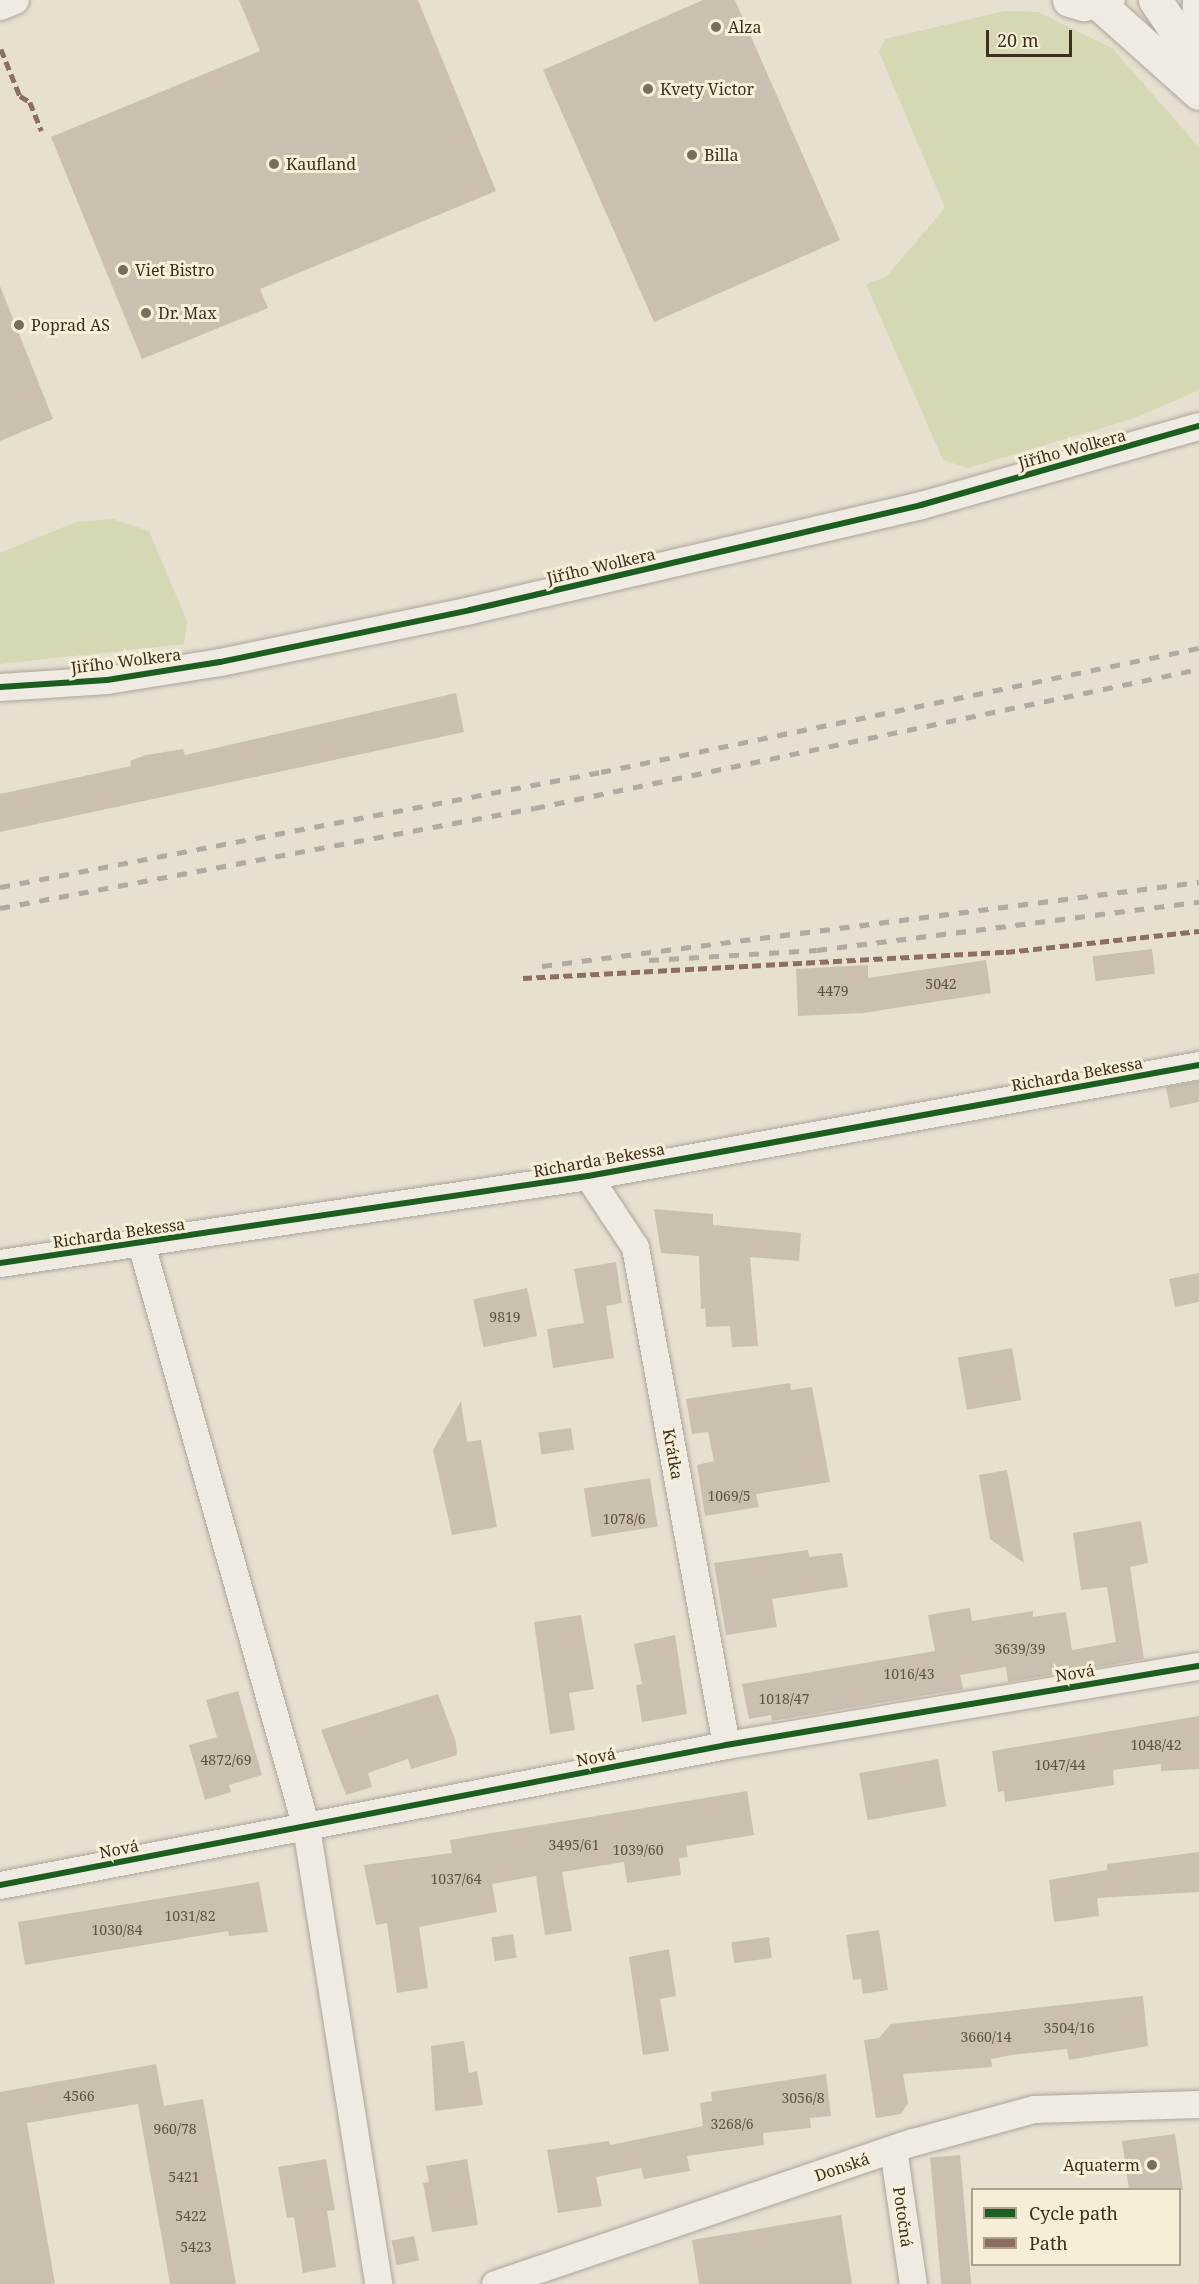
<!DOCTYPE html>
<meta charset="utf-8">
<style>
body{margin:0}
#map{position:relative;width:1199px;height:2284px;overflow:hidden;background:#e7e0d1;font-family:"Noto Serif",serif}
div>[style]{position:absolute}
.green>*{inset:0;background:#d6d7b3}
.building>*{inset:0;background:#cbbfb2;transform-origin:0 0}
.roads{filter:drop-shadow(0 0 2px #ada599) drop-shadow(0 0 2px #ada599)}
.street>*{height:27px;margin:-13.5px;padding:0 13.5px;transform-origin:13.5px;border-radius:13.5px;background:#efebe3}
.secondary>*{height:33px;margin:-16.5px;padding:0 16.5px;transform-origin:16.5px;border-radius:16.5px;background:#efebe3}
.rail>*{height:4.5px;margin-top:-2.25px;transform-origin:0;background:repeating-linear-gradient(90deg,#afaaa2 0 10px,transparent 0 20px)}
.quiet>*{height:4.5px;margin-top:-2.25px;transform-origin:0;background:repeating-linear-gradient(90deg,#8d6e63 0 9px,transparent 0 13.5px)}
.cycleway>*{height:6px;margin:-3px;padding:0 3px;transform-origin:3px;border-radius:3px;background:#1b5e20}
.dots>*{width:16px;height:16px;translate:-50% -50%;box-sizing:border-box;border:3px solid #f7eed8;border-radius:50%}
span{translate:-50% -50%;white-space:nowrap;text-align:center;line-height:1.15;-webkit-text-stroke:6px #f7eed8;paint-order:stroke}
.number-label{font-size:14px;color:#605244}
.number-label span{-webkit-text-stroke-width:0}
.poi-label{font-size:16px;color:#3d2e20}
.left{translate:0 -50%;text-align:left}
.right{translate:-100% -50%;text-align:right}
.street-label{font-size:16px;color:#3d2e20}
.legend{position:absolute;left:971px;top:2188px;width:210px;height:78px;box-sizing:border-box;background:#f7eed8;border:2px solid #ada18e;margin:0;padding:8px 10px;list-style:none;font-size:18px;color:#3d2e20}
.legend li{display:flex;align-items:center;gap:12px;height:30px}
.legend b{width:30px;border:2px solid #ada18e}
.scale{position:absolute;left:986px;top:30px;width:86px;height:27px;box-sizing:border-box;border:3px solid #3d2e20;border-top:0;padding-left:8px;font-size:18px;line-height:21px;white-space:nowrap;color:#3d2e20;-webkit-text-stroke:4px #f7eed8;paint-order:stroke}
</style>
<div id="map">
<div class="green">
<div style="clip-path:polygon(1004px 11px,1038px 12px,1112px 48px,1199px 147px,1199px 390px,1135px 418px,968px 468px,943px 460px,866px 284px,886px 277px,945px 208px,879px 52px,885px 39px)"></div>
<div style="clip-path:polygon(113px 519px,149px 531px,187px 621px,184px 644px,0 664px,0 553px,76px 522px)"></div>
</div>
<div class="building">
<div style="clip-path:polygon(239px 0,418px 0,496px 191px,260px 289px,268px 308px,142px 359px,51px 137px,260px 51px)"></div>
<div style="clip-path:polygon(703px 0,735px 0,840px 240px,654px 322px,543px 70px)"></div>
<div style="clip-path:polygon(0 286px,53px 419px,0 441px)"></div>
<div style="clip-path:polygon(456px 693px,464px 732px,0 832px,0 794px,131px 766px,130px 761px,146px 755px,183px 749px,185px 755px)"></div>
<div style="left:1152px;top:949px;width:25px;height:60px;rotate:83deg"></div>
<div style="clip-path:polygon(986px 960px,991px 993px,863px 1013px,798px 1016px,796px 969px,868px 965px,868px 978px)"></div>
<div style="clip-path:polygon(1199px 1081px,1199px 1102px,1170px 1108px,1166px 1087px)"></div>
<div style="clip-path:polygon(654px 1209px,713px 1214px,713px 1225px,801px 1233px,799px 1261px,750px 1257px,758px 1346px,732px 1347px,730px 1326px,706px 1327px,705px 1308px,701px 1309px,699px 1256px,661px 1253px)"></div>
<div style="clip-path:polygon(616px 1262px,622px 1303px,606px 1306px,614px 1358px,553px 1368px,547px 1329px,584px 1323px,574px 1269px)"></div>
<div style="clip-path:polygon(1199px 1273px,1199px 1302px,1175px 1307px,1169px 1279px)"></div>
<div style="left:527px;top:1288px;width:49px;height:55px;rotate:78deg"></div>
<div style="left:1012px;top:1348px;width:53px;height:55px;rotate:80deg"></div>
<div style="clip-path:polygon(790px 1383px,791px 1390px,812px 1387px,830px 1482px,756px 1494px,759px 1507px,705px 1516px,697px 1465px,714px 1461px,708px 1432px,692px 1434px,686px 1399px)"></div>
<div style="clip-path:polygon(461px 1401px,467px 1442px,481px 1440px,497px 1527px,452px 1535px,433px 1450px)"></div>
<div style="left:571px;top:1428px;width:22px;height:33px;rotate:82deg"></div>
<div style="clip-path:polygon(1007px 1470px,1024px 1563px,990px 1539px,979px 1475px)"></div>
<div style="left:650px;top:1478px;width:49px;height:67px;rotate:81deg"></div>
<div style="clip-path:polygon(1141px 1521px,1148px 1563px,1130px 1567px,1144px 1659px,1008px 1682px,1006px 1667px,960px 1675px,963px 1689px,772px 1721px,771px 1715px,749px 1719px,742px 1684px,935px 1651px,928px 1615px,970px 1608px,972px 1621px,1033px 1611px,1033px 1617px,1066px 1612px,1072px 1650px,1116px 1642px,1107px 1587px,1081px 1590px,1073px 1533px)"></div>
<div style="clip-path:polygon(808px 1550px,809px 1557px,842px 1553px,848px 1587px,772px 1599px,777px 1627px,726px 1635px,714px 1563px)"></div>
<div style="clip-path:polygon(581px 1615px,594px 1689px,569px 1693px,575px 1730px,550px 1734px,534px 1622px)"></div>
<div style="clip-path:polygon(675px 1635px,687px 1714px,642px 1722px,636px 1685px,642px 1684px,634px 1644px)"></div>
<div style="clip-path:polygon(238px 1691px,262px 1775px,229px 1785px,231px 1792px,205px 1800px,189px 1745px,217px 1737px,206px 1700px)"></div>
<div style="clip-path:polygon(438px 1694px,456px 1742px,457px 1755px,411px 1769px,408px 1759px,368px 1773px,372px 1787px,346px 1795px,321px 1730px)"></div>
<div style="clip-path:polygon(1199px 1716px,1199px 1769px,1161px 1771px,1161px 1764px,1113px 1770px,1114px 1785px,1005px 1802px,1004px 1791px,998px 1792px,992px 1751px)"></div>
<div style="left:938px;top:1759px;width:48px;height:80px;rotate:80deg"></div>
<div style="clip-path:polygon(747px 1791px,754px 1835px,686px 1846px,688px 1857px,679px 1858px,681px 1875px,627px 1883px,624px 1862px,562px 1872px,572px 1931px,545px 1935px,536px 1876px,492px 1884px,497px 1912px,419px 1927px,428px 1988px,397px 1993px,387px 1923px,376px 1925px,364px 1865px,452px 1853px,450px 1840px)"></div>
<div style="clip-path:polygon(1199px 1852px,1199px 1892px,1097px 1898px,1099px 1916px,1054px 1922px,1049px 1880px,1107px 1870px,1107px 1864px)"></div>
<div style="clip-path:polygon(259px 1882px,268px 1932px,229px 1936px,228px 1931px,25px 1965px,18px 1922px)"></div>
<div style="clip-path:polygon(879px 1930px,888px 1990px,863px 1994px,861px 1979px,853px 1980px,846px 1935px)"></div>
<div style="left:513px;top:1934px;width:24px;height:22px;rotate:81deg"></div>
<div style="left:769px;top:1937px;width:21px;height:38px;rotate:82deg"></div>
<div style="clip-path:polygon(669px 1949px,676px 1996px,660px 1999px,669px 2051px,643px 2055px,629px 1957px)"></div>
<div style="clip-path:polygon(1143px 1996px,1148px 2046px,1069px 2060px,1067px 2049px,1012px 2055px,991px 2059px,992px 2067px,903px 2074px,908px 2103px,901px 2114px,876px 2118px,864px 2040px,879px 2038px,891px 2024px)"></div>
<div style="clip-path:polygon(464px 2041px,469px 2073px,477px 2071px,483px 2105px,435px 2111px,431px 2046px)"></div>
<div style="clip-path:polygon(156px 2064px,164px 2106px,203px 2099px,236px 2284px,170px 2284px,138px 2104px,27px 2123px,55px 2284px,0 2284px,0 2092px)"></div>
<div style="clip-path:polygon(826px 2074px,831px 2116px,810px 2118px,811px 2128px,763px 2133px,764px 2145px,687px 2156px,690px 2171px,644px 2179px,641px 2168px,596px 2177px,602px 2206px,558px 2213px,547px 2150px,609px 2141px,610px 2145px,703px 2126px,700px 2103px,712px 2101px,711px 2092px)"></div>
<div style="clip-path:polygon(1175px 2134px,1183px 2190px,1129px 2190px,1122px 2141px)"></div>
<div style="left:960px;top:2155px;width:130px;height:30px;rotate:85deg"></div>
<div style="clip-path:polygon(326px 2159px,335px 2210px,327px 2211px,336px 2267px,303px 2273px,294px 2217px,287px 2218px,278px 2167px)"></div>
<div style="clip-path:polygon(467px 2159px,478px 2225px,432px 2232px,423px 2183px,429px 2182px,426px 2166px)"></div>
<div style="clip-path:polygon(841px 2215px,852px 2284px,699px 2284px,692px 2240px)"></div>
<div style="left:414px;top:2236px;width:25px;height:23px;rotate:78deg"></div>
</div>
<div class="roads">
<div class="street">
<div style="left:0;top:6px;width:16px;rotate:-22deg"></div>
<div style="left:1193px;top:56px;width:56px;rotate:-86.9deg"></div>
<div style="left:0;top:687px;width:107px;rotate:-3.7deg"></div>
<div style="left:107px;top:680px;width:114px;rotate:-9.1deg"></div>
<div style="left:220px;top:662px;width:255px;rotate:-11.7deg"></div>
<div style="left:470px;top:610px;width:463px;rotate:-13.1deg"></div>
<div style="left:921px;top:505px;width:289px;rotate:-15.9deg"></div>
<div style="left:588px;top:1176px;width:85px;rotate:56.5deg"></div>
<div style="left:635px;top:1247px;width:506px;rotate:79.64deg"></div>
<div style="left:141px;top:1244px;width:606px;rotate:74.2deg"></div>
<div style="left:306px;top:1827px;width:463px;rotate:81deg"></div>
<div style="left:0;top:1263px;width:594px;rotate:-8.42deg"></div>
<div style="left:588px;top:1176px;width:621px;rotate:-10.3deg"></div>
<div style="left:0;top:1885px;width:739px;rotate:-10.91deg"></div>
<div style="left:726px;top:1745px;width:480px;rotate:-9.5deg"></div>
<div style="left:893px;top:2149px;width:136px;rotate:81.6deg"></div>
<div style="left:495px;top:2284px;width:441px;rotate:-18.8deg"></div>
<div style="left:913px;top:2142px;width:125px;rotate:-15.3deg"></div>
<div style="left:1034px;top:2109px;width:165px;rotate:-1.7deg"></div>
</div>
<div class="secondary">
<div style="left:1069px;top:0;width:15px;rotate:16deg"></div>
<div style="left:1083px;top:4px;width:25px;rotate:-9deg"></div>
<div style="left:1155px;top:0;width:78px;rotate:55.9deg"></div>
<div style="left:1098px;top:3px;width:135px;rotate:41.7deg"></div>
</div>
</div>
<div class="rail">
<div style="left:0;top:887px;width:612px;rotate:-10.83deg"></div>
<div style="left:601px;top:772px;width:611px;rotate:-11.71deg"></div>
<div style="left:0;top:908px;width:544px;rotate:-10.59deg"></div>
<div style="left:535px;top:808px;width:678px;rotate:-11.82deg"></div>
<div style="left:649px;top:960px;width:168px;rotate:-3.4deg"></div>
<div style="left:817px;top:950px;width:385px;rotate:-7.2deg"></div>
<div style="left:542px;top:966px;width:662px;rotate:-7.29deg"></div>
</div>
<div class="quiet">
<div style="left:1px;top:49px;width:51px;rotate:68deg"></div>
<div style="left:20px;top:96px;width:12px;rotate:31deg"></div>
<div style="left:30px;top:102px;width:31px;rotate:68deg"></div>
<div style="left:523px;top:978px;width:484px;rotate:-3.1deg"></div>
<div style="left:1006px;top:952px;width:194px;rotate:-6.2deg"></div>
</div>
<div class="cycleway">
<div style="left:0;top:687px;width:107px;rotate:-3.7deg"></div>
<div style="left:107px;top:680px;width:114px;rotate:-9.1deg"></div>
<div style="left:220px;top:662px;width:255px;rotate:-11.7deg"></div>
<div style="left:470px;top:610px;width:463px;rotate:-13.1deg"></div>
<div style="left:921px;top:505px;width:289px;rotate:-15.9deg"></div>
<div style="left:0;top:1263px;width:594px;rotate:-8.42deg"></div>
<div style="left:588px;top:1176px;width:621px;rotate:-10.3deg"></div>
<div style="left:0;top:1885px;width:739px;rotate:-10.91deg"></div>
<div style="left:726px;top:1745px;width:480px;rotate:-9.5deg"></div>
</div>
<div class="dots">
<div style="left:716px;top:27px;background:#786c5e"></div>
<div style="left:648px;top:89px;background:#786c5e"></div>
<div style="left:692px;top:155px;background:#786c5e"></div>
<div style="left:274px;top:164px;background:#786c5e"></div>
<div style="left:123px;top:270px;background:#786c5e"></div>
<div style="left:146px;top:313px;background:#786c5e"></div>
<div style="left:19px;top:325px;background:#786c5e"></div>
<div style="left:1152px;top:2165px;background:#786c5e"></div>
</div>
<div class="number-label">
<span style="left:941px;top:984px">5042</span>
<span style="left:833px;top:991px">4479</span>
<span style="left:505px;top:1317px">9819</span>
<span style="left:729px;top:1496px">1069/5</span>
<span style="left:624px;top:1519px">1078/6</span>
<span style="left:1020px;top:1649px">3639/39</span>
<span style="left:909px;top:1674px">1016/43</span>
<span style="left:784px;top:1699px">1018/47</span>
<span style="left:1156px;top:1745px">1048/42</span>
<span style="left:226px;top:1760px">4872/69</span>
<span style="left:1060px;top:1765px">1047/44</span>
<span style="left:574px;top:1845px">3495/61</span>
<span style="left:638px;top:1850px">1039/60</span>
<span style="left:456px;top:1879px">1037/64</span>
<span style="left:190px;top:1916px">1031/82</span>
<span style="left:117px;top:1930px">1030/84</span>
<span style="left:1069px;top:2028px">3504/16</span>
<span style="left:986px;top:2037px">3660/14</span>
<span style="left:79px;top:2096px">4566</span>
<span style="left:803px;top:2098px">3056/8</span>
<span style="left:732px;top:2124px">3268/6</span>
<span style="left:175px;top:2129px">960/78</span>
<span style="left:184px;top:2177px">5421</span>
<span style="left:191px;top:2216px">5422</span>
<span style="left:196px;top:2247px">5423</span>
</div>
<div class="poi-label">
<span class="left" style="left:728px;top:27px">Alza</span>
<span class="left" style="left:660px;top:89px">Kvety Victor</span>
<span class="left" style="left:704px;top:155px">Billa</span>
<span class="left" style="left:286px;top:164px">Kaufland</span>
<span class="left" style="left:135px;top:270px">Viet Bistro</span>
<span class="left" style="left:158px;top:313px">Dr. Max</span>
<span class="left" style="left:31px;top:325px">Poprad AS</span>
<span class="right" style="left:1140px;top:2165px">Aquaterm</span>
</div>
<div class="street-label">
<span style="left:1072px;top:449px;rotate:-15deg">Jiřího Wolkera</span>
<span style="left:601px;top:566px;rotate:-13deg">Jiřího Wolkera</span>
<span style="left:126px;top:661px;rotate:-7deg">Jiřího Wolkera</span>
<span style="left:1077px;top:1074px;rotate:-10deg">Richarda Bekessa</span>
<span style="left:599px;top:1160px;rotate:-10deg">Richarda Bekessa</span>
<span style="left:119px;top:1233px;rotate:-8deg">Richarda Bekessa</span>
<span style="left:673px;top:1454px;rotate:80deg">Krátka</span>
<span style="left:1075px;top:1673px;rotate:-9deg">Nová</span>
<span style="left:596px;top:1757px;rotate:-11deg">Nová</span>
<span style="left:119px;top:1849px;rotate:-11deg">Nová</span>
<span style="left:842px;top:2167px;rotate:-19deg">Donská</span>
<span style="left:903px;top:2217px;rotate:82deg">Potočná</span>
</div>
<ul class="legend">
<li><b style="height:8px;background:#1b5e20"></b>Cycle path</li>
<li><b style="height:8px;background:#8d6e63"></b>Path</li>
</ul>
<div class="scale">20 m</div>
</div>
